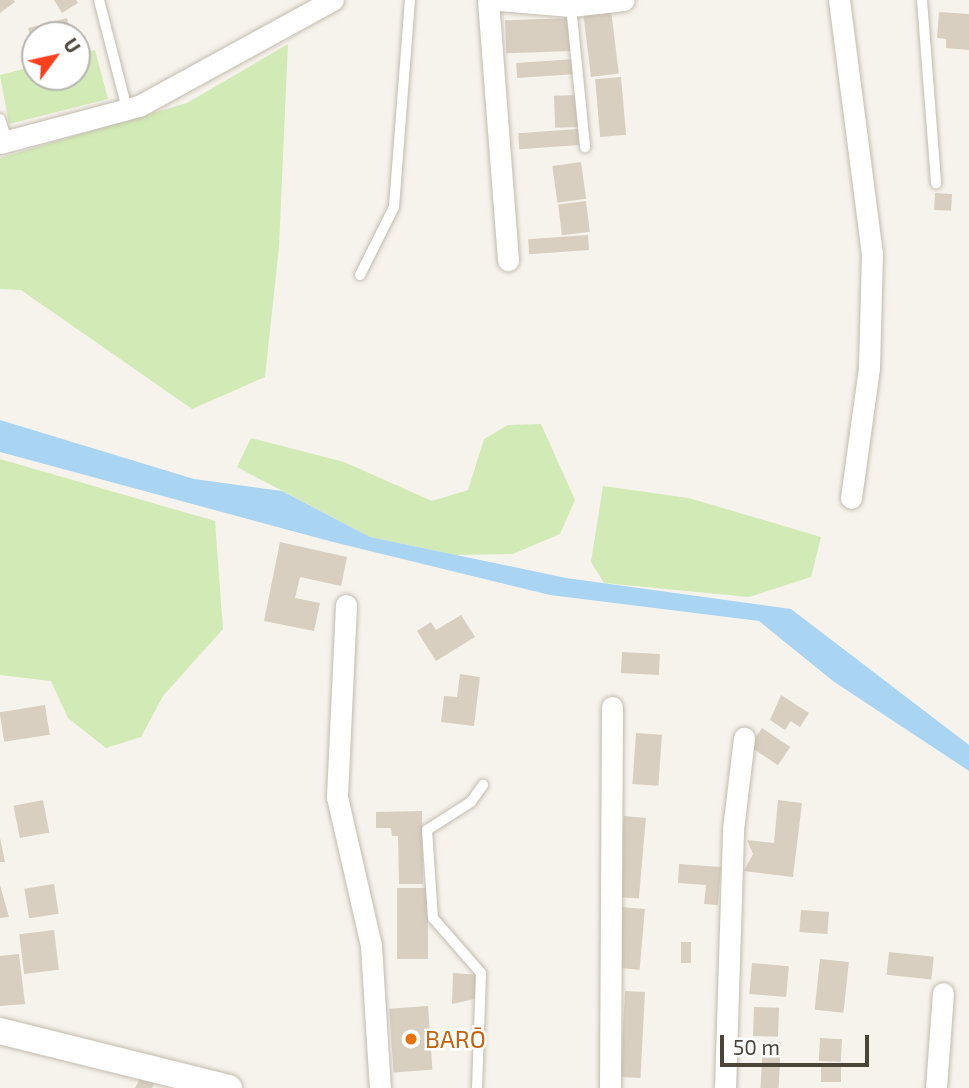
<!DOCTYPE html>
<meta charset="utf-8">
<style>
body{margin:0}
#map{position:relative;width:969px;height:1088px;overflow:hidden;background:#f6f3ec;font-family:"Exo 2",sans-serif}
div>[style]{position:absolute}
.green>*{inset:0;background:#d2eab5}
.water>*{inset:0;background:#a9d4f2}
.building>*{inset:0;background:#d8cfc1;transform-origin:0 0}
.roads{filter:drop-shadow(0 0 2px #c2bbae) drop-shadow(0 0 2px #c2bbae)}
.service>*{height:10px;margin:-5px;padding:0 5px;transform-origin:5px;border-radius:5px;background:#fff}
.minor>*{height:21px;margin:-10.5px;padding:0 10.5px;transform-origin:10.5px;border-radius:10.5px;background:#fff}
.tertiary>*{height:26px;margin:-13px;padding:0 13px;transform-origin:13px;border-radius:13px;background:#fff}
.dots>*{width:19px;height:19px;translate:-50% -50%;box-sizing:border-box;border:4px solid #fff;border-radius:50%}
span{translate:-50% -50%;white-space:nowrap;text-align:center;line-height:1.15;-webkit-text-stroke:5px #fff;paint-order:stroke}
.food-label{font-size:24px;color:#c56008}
.left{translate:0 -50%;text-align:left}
.north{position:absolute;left:21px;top:21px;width:70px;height:70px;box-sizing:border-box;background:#fff;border:2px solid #b7b4b0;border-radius:50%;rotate:57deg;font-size:19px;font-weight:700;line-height:28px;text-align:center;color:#4b4439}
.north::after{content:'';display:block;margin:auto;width:24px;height:32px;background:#fc3f1d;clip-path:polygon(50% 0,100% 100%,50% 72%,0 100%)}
.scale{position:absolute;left:720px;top:1035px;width:149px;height:32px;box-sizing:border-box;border:4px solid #4b4439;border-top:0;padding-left:9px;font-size:21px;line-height:24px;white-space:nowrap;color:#4b4439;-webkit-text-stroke:5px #fff;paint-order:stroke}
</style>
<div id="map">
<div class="green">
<div style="clip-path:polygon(288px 44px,279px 247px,265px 377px,192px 409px,21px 290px,0 289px,0 158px,187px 103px)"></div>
<div style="clip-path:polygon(95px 50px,108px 99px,9px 124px,0 75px,35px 66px,35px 77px,77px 77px,77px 55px)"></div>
<div style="clip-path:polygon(541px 424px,575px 500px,560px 534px,513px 554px,456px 555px,370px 537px,237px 467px,251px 438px,344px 462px,432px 501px,468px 490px,484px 439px,508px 425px)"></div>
<div style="clip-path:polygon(0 459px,215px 521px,223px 629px,163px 696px,141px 737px,106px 748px,68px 718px,51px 681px,0 675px)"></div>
<div style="clip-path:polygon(603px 486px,689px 498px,821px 537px,811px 577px,749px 597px,604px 583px,591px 562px)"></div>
</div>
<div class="water">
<div style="clip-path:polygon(0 420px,194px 479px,282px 491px,370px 537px,566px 578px,791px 609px,969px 745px,969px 771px,833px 681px,759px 621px,550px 595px,333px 542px,0 452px)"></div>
</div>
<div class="building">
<div style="clip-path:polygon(0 0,14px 0,15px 2px,0 13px)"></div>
<div style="clip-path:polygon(54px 0,76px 0,78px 3px,62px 13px)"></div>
<div style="left:611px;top:10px;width:64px;height:28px;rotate:83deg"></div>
<div style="clip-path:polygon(939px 12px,969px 14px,969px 50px,946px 48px,946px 39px,937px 38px)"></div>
<div style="clip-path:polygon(67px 18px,71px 35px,35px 35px,34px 49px,28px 28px)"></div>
<div style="left:570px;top:18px;width:33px;height:65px;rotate:88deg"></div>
<div style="left:575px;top:59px;width:15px;height:59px;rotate:86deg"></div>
<div style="left:621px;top:77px;width:58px;height:26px;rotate:85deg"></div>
<div style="left:577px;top:95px;width:32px;height:23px;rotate:88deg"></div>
<div style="left:578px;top:129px;width:16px;height:60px;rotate:86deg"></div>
<div style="left:581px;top:162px;width:37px;height:29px;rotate:82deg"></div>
<div style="left:935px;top:193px;width:17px;height:17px;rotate:3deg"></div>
<div style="left:586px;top:201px;width:31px;height:28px;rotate:83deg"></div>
<div style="left:588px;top:235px;width:15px;height:60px;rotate:86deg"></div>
<div style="clip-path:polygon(280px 542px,347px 557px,341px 586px,300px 577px,295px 598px,320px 603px,314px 631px,264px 621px)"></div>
<div style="clip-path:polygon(461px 615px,475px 637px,436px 661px,417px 631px,431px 622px,436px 630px)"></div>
<div style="left:622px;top:652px;width:38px;height:21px;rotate:3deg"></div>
<div style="clip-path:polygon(460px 674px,480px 677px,474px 726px,441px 722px,444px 696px,457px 697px)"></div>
<div style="clip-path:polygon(781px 695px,809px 713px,800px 727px,791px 721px,785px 730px,770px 720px)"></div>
<div style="left:45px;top:705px;width:30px;height:46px;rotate:81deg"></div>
<div style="left:762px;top:728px;width:34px;height:22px;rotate:34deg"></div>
<div style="left:636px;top:733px;width:26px;height:51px;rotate:4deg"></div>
<div style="left:43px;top:800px;width:33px;height:30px;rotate:79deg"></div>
<div style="clip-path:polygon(778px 800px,802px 803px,793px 877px,744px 871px,753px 854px,747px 840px,774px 843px)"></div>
<div style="clip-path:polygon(422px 811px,423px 884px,399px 884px,398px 836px,392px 836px,391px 828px,376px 828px,376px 812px)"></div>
<div style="left:624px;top:816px;width:22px;height:81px;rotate:5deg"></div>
<div style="clip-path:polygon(0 838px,5px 862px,0 862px)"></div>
<div style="clip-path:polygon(679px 864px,721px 867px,718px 905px,704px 904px,706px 885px,678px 883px)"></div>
<div style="left:54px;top:884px;width:30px;height:30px;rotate:81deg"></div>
<div style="clip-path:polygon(0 885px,9px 917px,0 918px)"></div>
<div style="left:397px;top:888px;width:31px;height:71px"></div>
<div style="left:621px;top:907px;width:24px;height:61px;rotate:5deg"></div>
<div style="left:801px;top:910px;width:28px;height:22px;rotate:4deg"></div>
<div style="left:54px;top:930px;width:40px;height:35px;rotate:83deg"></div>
<div style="left:681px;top:942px;width:10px;height:21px"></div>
<div style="left:889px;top:952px;width:45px;height:23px;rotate:6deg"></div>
<div style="clip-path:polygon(19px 954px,25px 1004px,0 1006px,0 956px)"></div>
<div style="left:820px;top:959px;width:29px;height:51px;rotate:6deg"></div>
<div style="left:752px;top:963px;width:37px;height:31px;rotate:5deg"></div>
<div style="clip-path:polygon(453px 973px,480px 975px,479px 998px,452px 1004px)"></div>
<div style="left:625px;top:991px;width:20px;height:86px;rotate:3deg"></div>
<div style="left:428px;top:1006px;width:64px;height:39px;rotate:86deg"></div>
<div style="left:754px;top:1007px;width:25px;height:29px;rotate:2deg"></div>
<div style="left:820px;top:1038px;width:22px;height:23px;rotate:3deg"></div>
<div style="left:763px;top:1041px;width:18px;height:47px;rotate:3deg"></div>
<div style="left:841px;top:1065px;width:17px;height:20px;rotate:90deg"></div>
<div style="clip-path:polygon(144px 1071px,157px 1078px,152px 1088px,135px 1088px)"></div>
</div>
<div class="roads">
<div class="service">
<div style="left:99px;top:0;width:113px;rotate:75.6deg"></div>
<div style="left:922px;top:0;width:184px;rotate:85.6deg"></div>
<div style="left:571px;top:6px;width:142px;rotate:84.3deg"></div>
<div style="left:0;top:119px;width:23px;rotate:72deg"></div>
<div style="left:360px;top:275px;width:76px;rotate:-63.4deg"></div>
<div style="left:394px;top:207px;width:208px;rotate:-85.6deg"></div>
<div style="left:477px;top:1088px;width:115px;rotate:-88deg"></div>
<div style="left:481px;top:973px;width:73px;rotate:-131.1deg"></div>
<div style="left:433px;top:918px;width:88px;rotate:-93.9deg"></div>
<div style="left:427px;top:830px;width:52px;rotate:-32.5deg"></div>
<div style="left:471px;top:802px;width:21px;rotate:-55deg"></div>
</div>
<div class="minor">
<div style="left:488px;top:0;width:261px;rotate:85.6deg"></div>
<div style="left:499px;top:0;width:72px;rotate:4.8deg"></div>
<div style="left:571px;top:6px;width:53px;rotate:-6.5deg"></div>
<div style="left:839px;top:0;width:255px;rotate:82.6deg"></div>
<div style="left:872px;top:253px;width:115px;rotate:91.5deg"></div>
<div style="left:869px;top:368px;width:131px;rotate:97.9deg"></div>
<div style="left:0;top:143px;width:144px;rotate:-14.9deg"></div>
<div style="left:139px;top:106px;width:221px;rotate:-28.7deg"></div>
<div style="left:346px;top:605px;width:192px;rotate:92.7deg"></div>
<div style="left:337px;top:797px;width:153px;rotate:77.1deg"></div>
<div style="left:371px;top:946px;width:142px;rotate:86.4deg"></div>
<div style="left:610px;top:1088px;width:381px;rotate:-89.7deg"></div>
<div style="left:725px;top:1088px;width:259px;rotate:-88.2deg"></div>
<div style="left:733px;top:829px;width:92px;rotate:-83.1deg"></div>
<div style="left:936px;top:1088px;width:95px;rotate:-85.8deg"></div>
</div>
<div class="tertiary">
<div style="left:0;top:1031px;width:236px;rotate:14deg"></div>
</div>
</div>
<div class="dots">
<div style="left:411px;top:1039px;background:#e8710a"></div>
</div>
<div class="food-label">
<span class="left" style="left:425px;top:1039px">BARŌ</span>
</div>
<div class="north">U</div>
<div class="scale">50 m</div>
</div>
